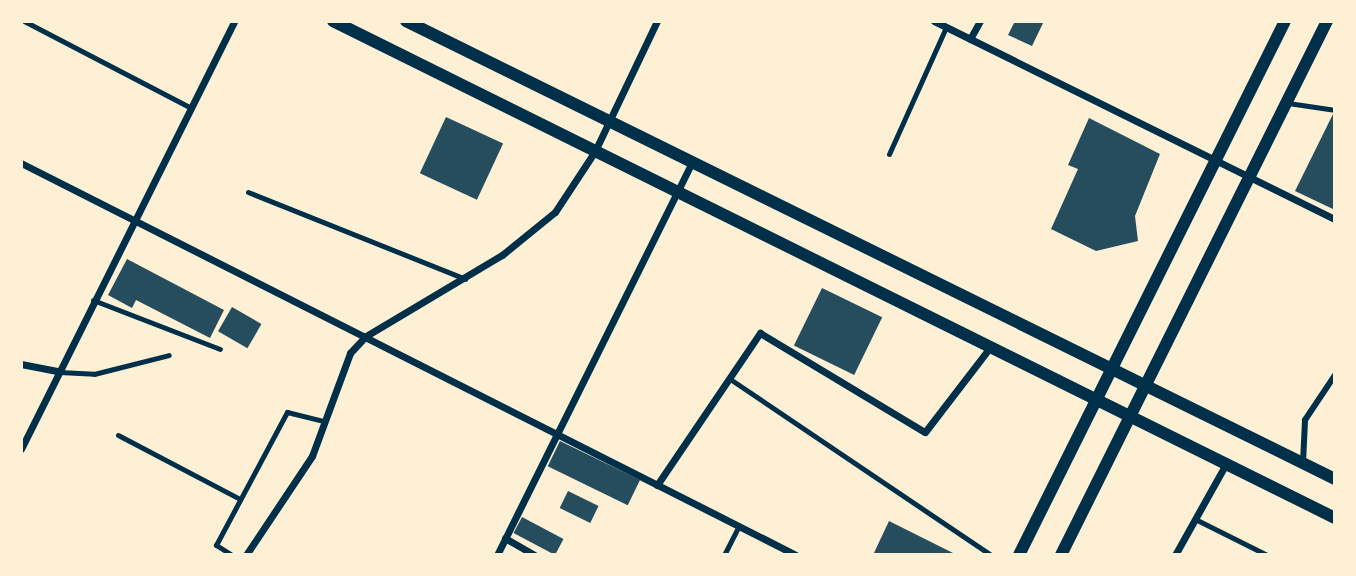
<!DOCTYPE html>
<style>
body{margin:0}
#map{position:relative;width:1356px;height:576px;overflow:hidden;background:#fdf0d5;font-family:Poppins,sans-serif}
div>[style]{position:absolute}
.building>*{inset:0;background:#264d5e;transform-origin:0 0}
.service>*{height:5px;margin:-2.5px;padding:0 2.5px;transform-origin:2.5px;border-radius:2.5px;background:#003049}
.pedestrian>*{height:6px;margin:-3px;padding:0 3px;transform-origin:3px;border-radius:3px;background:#003049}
.minor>*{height:7px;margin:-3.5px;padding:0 3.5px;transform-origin:3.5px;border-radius:3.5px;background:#003049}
.tertiary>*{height:12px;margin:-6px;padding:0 6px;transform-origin:6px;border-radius:6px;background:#003049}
span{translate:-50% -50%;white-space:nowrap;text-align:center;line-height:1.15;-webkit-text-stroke:5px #fdf0d5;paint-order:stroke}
.frame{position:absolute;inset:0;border:23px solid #fdf0d5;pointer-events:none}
</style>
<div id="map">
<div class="building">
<div style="clip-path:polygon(1015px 21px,1044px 21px,1032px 46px,1008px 35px)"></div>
<div style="clip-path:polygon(1335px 110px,1335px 210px,1295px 191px)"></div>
<div style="left:446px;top:117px;width:63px;height:62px;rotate:25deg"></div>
<div style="clip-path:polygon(1089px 118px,1160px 154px,1135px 216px,1138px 241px,1096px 251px,1051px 229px,1078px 169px,1068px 165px)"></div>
<div style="clip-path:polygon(127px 259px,224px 310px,210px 338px,136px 300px,132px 308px,108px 295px)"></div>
<div style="left:822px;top:288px;width:67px;height:64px;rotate:26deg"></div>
<div style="left:232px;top:307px;width:34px;height:28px;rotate:30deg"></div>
<div style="left:560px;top:441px;width:89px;height:28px;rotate:26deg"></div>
<div style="left:568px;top:491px;width:34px;height:19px;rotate:26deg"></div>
<div style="left:522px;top:517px;width:47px;height:18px;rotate:28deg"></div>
<div style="clip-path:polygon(889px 521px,957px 555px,873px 555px)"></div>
</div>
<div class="service">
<div style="left:24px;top:21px;width:188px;rotate:27.5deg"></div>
<div style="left:1288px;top:103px;width:48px;rotate:8.5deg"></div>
<div style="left:889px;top:154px;width:139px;rotate:-65.8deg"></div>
<div style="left:248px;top:192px;width:234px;rotate:21.8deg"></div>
<div style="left:93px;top:300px;width:136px;rotate:21.1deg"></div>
<div style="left:59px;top:372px;width:35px;rotate:3deg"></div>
<div style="left:94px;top:374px;width:77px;rotate:-14.2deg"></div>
<div style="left:730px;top:379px;width:315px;rotate:34deg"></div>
<div style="left:118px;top:435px;width:138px;rotate:27.7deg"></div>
<div style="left:1195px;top:519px;width:80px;rotate:26.6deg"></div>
<div style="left:232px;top:555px;width:19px;rotate:-148deg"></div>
<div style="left:216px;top:545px;width:151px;rotate:-61.9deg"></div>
<div style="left:287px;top:412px;width:38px;rotate:14deg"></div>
<div style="left:724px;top:555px;width:33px;rotate:-63deg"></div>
</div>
<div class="pedestrian">
<div style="left:1303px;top:463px;width:43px;rotate:-87.3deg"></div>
<div style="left:1305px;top:420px;width:54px;rotate:-56.3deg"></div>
</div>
<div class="minor">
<div style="left:934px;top:21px;width:447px;rotate:26.3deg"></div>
<div style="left:970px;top:39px;width:21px;rotate:-61deg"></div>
<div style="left:21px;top:163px;width:868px;rotate:26.83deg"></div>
<div style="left:21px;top:364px;width:38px;rotate:11deg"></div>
<div style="left:21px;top:449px;width:478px;rotate:-63.5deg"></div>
<div style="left:657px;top:485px;width:184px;rotate:-55.9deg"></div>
<div style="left:760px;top:333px;width:192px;rotate:31deg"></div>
<div style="left:925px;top:432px;width:108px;rotate:-52.5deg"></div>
<div style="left:505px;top:538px;width:34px;rotate:30deg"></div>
<div style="left:246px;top:555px;width:119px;rotate:-56.3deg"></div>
<div style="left:312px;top:456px;width:110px;rotate:-69.7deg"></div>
<div style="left:350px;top:353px;width:23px;rotate:-47deg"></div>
<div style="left:366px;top:336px;width:158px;rotate:-30.8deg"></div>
<div style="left:502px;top:255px;width:68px;rotate:-39.1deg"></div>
<div style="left:555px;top:212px;width:73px;rotate:-56.7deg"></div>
<div style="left:595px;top:151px;width:144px;rotate:-64.5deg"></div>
<div style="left:497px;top:555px;width:439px;rotate:-63.6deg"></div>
<div style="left:1175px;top:555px;width:107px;rotate:-60.8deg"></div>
</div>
<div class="tertiary">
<div style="left:333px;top:21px;width:1118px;rotate:26.38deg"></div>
<div style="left:406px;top:21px;width:1036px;rotate:26.24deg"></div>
<div style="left:1019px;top:555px;width:597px;rotate:-63.52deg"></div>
<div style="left:1061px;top:555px;width:597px;rotate:-63.52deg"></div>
</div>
<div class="frame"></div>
</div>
